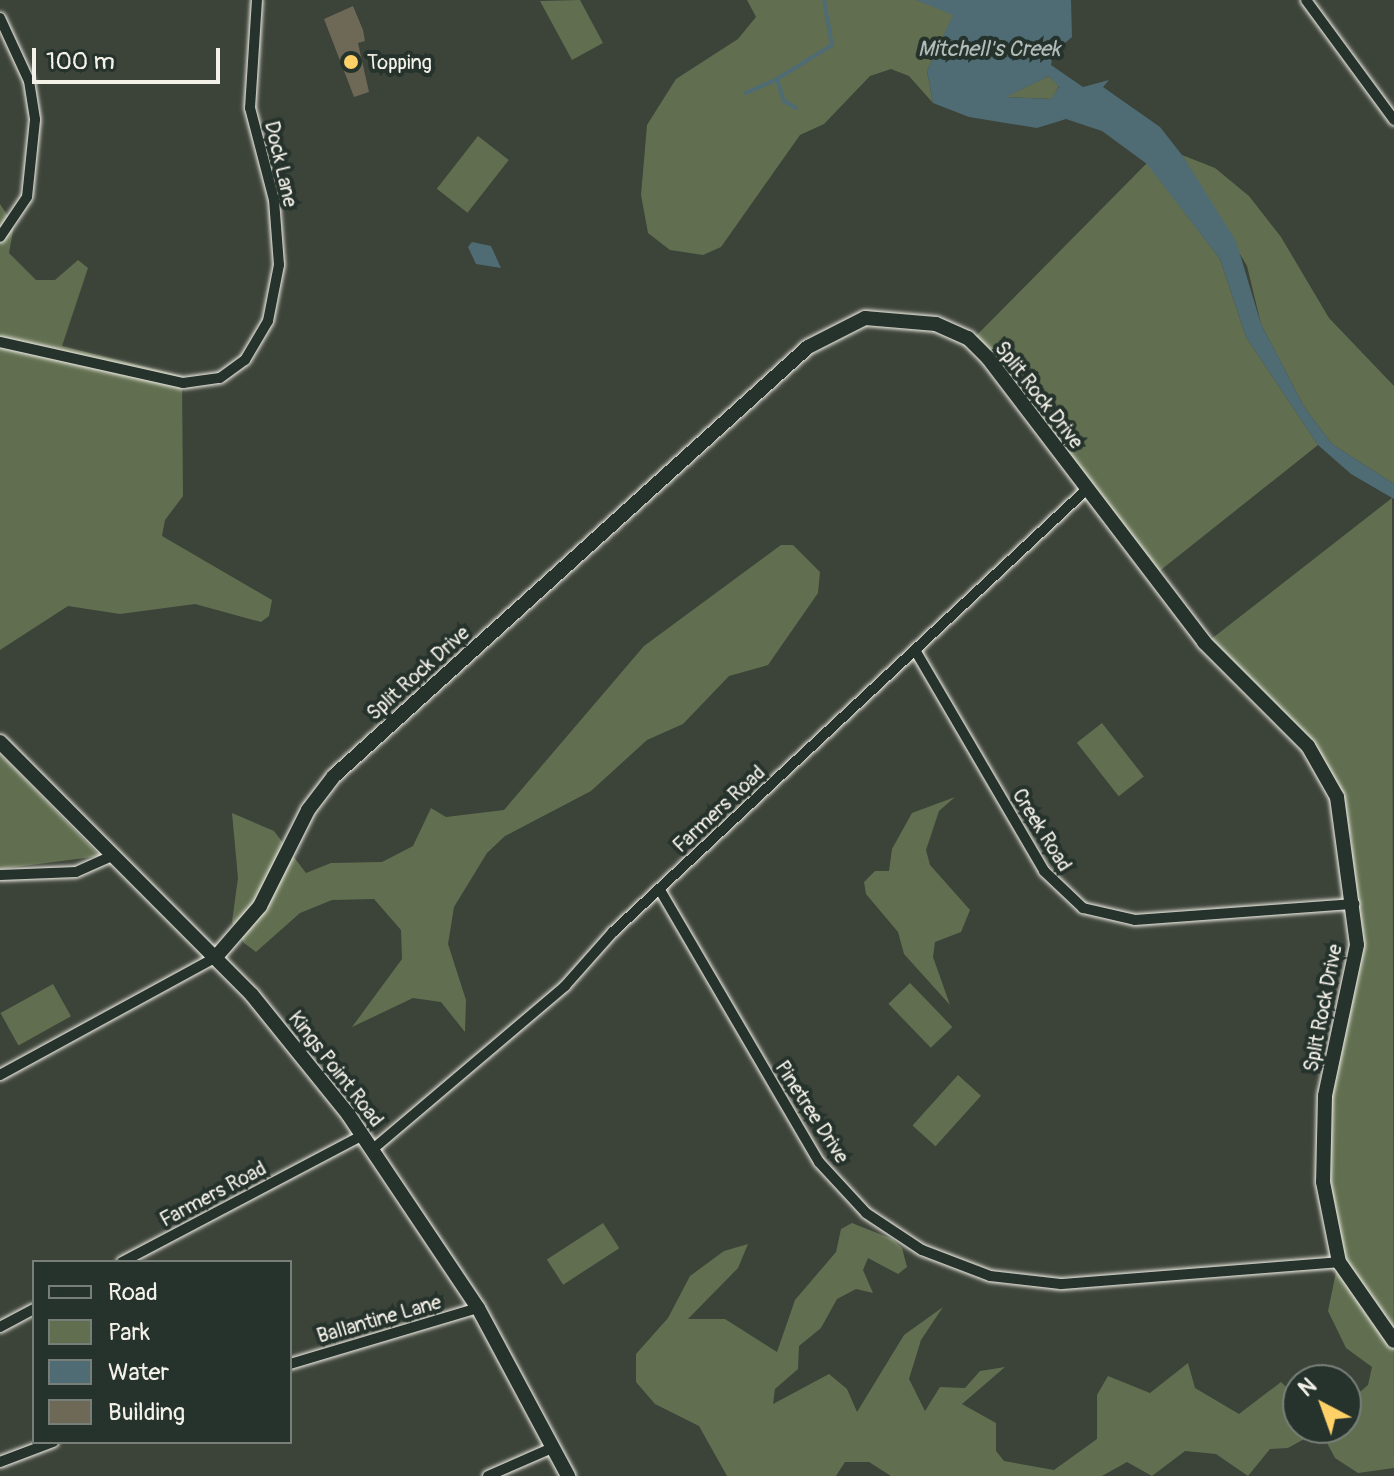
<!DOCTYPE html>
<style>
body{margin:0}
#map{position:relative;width:1394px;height:1476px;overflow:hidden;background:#3c4339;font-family:Pangolin,sans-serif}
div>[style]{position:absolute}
.green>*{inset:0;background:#616f50;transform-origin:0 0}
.water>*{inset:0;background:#4f6c75}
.stream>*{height:4px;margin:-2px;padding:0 2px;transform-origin:2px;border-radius:2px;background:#4f6c75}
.building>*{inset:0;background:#6e6856}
.roads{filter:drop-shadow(0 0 2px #f4f1e8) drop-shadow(0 0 2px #f4f1e8)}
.street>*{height:10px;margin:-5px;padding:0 5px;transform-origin:5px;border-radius:5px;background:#26332d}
.secondary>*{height:14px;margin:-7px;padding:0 7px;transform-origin:7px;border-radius:7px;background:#26332d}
.dots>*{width:22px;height:22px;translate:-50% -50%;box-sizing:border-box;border:4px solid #26332d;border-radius:50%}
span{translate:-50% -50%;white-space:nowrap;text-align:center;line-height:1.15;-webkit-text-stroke:8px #26332d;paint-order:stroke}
.poi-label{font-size:20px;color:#f4f1e8}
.left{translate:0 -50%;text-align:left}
.street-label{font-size:20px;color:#f4f1e8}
.water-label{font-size:22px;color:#b2bcba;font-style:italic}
.legend{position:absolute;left:32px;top:1260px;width:260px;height:184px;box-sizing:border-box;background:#26332d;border:2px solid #787f78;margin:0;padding:10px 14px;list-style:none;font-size:24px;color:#f4f1e8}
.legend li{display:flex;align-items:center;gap:16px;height:40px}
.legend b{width:40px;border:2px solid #787f78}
.north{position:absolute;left:1282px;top:1364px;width:80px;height:80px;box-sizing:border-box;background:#26332d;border:2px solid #787f78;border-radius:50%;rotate:319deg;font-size:22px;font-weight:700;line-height:32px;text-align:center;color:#f4f1e8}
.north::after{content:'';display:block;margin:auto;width:28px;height:36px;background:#ffd166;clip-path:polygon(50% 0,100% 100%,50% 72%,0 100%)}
.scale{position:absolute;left:32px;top:48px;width:188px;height:36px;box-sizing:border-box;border:4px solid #f4f1e8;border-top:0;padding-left:10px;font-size:24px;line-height:28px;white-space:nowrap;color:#f4f1e8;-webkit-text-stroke:6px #26332d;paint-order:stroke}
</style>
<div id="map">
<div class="green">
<div style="clip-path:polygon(580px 0,603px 43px,572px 60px,540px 1px)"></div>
<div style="clip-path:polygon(747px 0,916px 0,954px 14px,927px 71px,933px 103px,909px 76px,891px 69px,870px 76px,824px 124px,800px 135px,721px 247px,703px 255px,670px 250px,648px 233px,641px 195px,647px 125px,676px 79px,738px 39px,756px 17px)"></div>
<div style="clip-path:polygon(1049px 76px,1059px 86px,1052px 99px,1005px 97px)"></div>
<div style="left:478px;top:136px;width:39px;height:67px;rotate:38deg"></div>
<div style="clip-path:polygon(1182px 155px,1215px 168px,1249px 196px,1281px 237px,1329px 318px,1394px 386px,1394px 484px,1332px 444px,1304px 407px,1261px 324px,1247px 266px)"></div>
<div style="clip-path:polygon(1147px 163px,1220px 259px,1246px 337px,1318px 445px,1157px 573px,971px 341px)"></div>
<div style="clip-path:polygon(0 204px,14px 225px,9px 253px,36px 280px,55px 280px,78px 260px,88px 268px,62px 346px,182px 376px,183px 496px,165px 520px,162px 536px,272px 600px,269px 616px,261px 622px,195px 604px,120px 614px,68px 606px,0 650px)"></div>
<div style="clip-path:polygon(1392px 498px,1394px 1468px,1358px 1473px,1335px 1458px,1326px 1441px,1325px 1428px,1346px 1428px,1346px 1404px,1368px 1385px,1372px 1367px,1346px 1348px,1328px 1311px,1337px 1267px,1320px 1141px,1357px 962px,1351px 836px,1320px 763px,1210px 640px)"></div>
<div style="clip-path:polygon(781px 545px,793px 545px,820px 572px,818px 593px,768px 665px,729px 676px,683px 724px,647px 740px,591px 791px,505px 836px,487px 853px,454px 907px,448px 944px,466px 1000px,465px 1032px,441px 1002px,413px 998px,352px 1027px,402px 959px,401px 930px,374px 899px,332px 900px,300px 913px,256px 952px,244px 943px,232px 922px,238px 878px,232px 813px,274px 831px,306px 873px,331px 863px,382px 862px,413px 846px,431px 808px,446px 817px,504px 810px,644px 646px)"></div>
<div style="left:1102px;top:723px;width:68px;height:32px;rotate:52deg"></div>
<div style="clip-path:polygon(0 754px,100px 856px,0 869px)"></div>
<div style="clip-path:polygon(955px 797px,939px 811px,926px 850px,930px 865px,970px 910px,961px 932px,935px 942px,933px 957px,950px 1005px,904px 954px,898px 932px,866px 894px,864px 882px,875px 871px,889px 871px,892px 849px,912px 813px)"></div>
<div style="left:910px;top:983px;width:61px;height:30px;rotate:46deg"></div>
<div style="left:53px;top:984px;width:37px;height:60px;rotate:61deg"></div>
<div style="left:958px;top:1075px;width:31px;height:68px;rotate:42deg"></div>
<div style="left:603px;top:1223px;width:30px;height:67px;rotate:57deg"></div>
<div style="clip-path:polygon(852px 1223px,892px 1239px,902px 1248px,907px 1267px,898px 1274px,868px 1258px,863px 1270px,873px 1293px,856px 1289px,837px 1299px,821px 1328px,799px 1346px,798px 1369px,775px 1389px,773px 1404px,829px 1374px,847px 1389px,857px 1412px,904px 1335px,943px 1307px,921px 1340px,909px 1379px,925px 1411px,940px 1387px,965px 1388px,980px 1371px,1005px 1367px,962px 1404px,996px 1423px,996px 1451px,1004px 1461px,1054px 1470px,1097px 1439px,1097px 1395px,1108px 1376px,1150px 1393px,1188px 1363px,1195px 1388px,1239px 1414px,1281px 1382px,1298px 1399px,1298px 1428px,1324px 1428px,1288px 1448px,1270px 1449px,1248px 1476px,1216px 1454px,1185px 1451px,1152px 1476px,1127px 1462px,1102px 1476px,891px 1476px,869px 1462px,845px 1462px,836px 1476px,727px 1476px,699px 1426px,655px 1404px,636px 1382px,636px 1354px,668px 1318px,690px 1276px,724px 1251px,748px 1244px,738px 1268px,688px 1319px,725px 1319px,777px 1352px,795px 1300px,836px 1252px,841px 1229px)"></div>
</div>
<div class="water">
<div style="clip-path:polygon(evenodd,916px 0,1071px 0,1072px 37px,1053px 53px,1051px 65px,1083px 87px,1109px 80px,1103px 87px,1160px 127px,1182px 155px,1236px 241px,1261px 324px,1304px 407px,1332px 444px,1394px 484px,1394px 499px,1351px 474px,1318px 445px,1246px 337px,1220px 259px,1147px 164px,1102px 131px,1066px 119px,1037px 128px,969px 117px,933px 103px,927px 71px,953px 15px,916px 0,1049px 76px,1059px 87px,1051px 99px,1006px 97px,1049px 76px)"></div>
<div style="clip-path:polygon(472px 242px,491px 246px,501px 268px,476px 264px,468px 247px)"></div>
</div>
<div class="stream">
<div style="left:746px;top:93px;width:34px;rotate:-24deg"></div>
<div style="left:796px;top:108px;width:14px;rotate:-150deg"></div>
<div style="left:784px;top:101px;width:23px;rotate:-108deg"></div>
<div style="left:777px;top:79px;width:65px;rotate:-31.7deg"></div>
<div style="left:832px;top:45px;width:46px;rotate:-100.1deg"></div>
</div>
<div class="building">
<div style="clip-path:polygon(353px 6px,363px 30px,365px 41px,358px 43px,369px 92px,354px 97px,324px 19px)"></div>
</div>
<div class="roads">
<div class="street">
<div style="left:1306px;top:0;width:149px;rotate:53.7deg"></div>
<div style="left:0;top:18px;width:69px;rotate:65.3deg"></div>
<div style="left:29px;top:81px;width:39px;rotate:81deg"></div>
<div style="left:35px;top:120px;width:77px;rotate:95.9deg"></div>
<div style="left:27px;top:197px;width:48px;rotate:124deg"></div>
<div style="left:0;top:342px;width:188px;rotate:12.6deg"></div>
<div style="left:183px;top:383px;width:37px;rotate:-8deg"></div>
<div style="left:220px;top:378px;width:31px;rotate:-36deg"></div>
<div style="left:245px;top:360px;width:45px;rotate:-59.5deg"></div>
<div style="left:268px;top:321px;width:57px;rotate:-78.9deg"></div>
<div style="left:279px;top:265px;width:65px;rotate:-94.4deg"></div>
<div style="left:274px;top:200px;width:95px;rotate:-104.6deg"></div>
<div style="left:250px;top:108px;width:108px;rotate:-86.3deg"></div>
<div style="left:915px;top:650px;width:256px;rotate:59.7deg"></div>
<div style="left:1044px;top:871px;width:54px;rotate:43.5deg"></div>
<div style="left:1083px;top:908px;width:53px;rotate:13deg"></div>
<div style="left:1135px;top:920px;width:220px;rotate:-4.2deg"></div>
<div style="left:0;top:875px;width:76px;rotate:-2.3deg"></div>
<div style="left:76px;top:872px;width:42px;rotate:-24.1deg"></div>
<div style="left:660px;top:890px;width:315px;rotate:59.7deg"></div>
<div style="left:819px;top:1162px;width:69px;rotate:47.3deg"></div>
<div style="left:866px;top:1213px;width:67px;rotate:33.5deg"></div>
<div style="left:922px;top:1250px;width:73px;rotate:20.9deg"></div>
<div style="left:990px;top:1276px;width:71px;rotate:6.4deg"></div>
<div style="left:1061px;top:1284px;width:279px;rotate:-4.5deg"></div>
<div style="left:0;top:1075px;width:245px;rotate:-28.6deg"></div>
<div style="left:373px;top:1149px;width:252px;rotate:-40.3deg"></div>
<div style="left:565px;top:986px;width:72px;rotate:-48.4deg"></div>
<div style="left:613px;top:932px;width:647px;rotate:-43.06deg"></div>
<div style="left:122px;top:1262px;width:272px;rotate:-27.8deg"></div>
<div style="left:0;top:1327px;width:38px;rotate:-28deg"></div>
<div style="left:290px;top:1364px;width:196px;rotate:-16.6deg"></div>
<div style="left:0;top:1462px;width:57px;rotate:-20.7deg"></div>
<div style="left:488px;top:1476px;width:72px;rotate:-23.7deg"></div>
</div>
<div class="secondary">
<div style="left:0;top:742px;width:357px;rotate:45.1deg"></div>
<div style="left:252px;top:995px;width:153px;rotate:51.1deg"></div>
<div style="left:348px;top:1114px;width:234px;rotate:56.2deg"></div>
<div style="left:478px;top:1308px;width:191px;rotate:61.8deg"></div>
<div style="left:215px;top:958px;width:69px;rotate:-49.1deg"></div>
<div style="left:260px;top:906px;width:107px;rotate:-63.4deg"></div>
<div style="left:308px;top:810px;width:43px;rotate:-52.6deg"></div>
<div style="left:334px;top:776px;width:639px;rotate:-42.15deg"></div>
<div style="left:808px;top:347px;width:64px;rotate:-27deg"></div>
<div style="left:865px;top:318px;width:71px;rotate:4.8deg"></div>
<div style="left:936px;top:324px;width:35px;rotate:24deg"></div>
<div style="left:968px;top:338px;width:28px;rotate:45deg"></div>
<div style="left:988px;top:358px;width:357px;rotate:52.7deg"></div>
<div style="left:1204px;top:642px;width:147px;rotate:45deg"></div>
<div style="left:1308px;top:746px;width:59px;rotate:60.4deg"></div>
<div style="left:1337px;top:797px;width:149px;rotate:82.3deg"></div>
<div style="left:1357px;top:945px;width:154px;rotate:102deg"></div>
<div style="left:1325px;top:1096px;width:86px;rotate:91.3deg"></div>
<div style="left:1323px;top:1182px;width:82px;rotate:78.7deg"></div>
<div style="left:1339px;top:1262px;width:96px;rotate:55.2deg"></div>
</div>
</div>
<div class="dots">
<div style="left:351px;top:62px;background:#ffd166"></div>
</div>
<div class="poi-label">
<span class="left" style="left:367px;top:62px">Topping</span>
</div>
<div class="street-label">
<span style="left:281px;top:164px;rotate:77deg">Dock Lane</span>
<span style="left:1039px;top:395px;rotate:52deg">Split Rock Drive</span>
<span style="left:418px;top:673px;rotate:-42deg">Split Rock Drive</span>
<span style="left:719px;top:809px;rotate:-43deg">Farmers Road</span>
<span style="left:1042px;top:830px;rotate:58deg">Creek Road</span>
<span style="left:1323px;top:1008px;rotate:-79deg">Split Rock Drive</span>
<span style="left:336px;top:1069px;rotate:52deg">Kings Point Road</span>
<span style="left:812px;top:1112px;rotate:57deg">Pinetree Drive</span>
<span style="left:213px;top:1194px;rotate:-28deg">Farmers Road</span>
<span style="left:379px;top:1319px;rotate:-16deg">Ballantine Lane</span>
</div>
<div class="water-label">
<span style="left:989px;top:50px">Mitchell's Creek</span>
</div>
<ul class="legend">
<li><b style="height:10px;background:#26332d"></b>Road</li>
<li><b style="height:22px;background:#616f50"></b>Park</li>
<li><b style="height:22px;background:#4f6c75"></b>Water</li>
<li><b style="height:22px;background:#6e6856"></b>Building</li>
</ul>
<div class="north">N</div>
<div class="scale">100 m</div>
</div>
